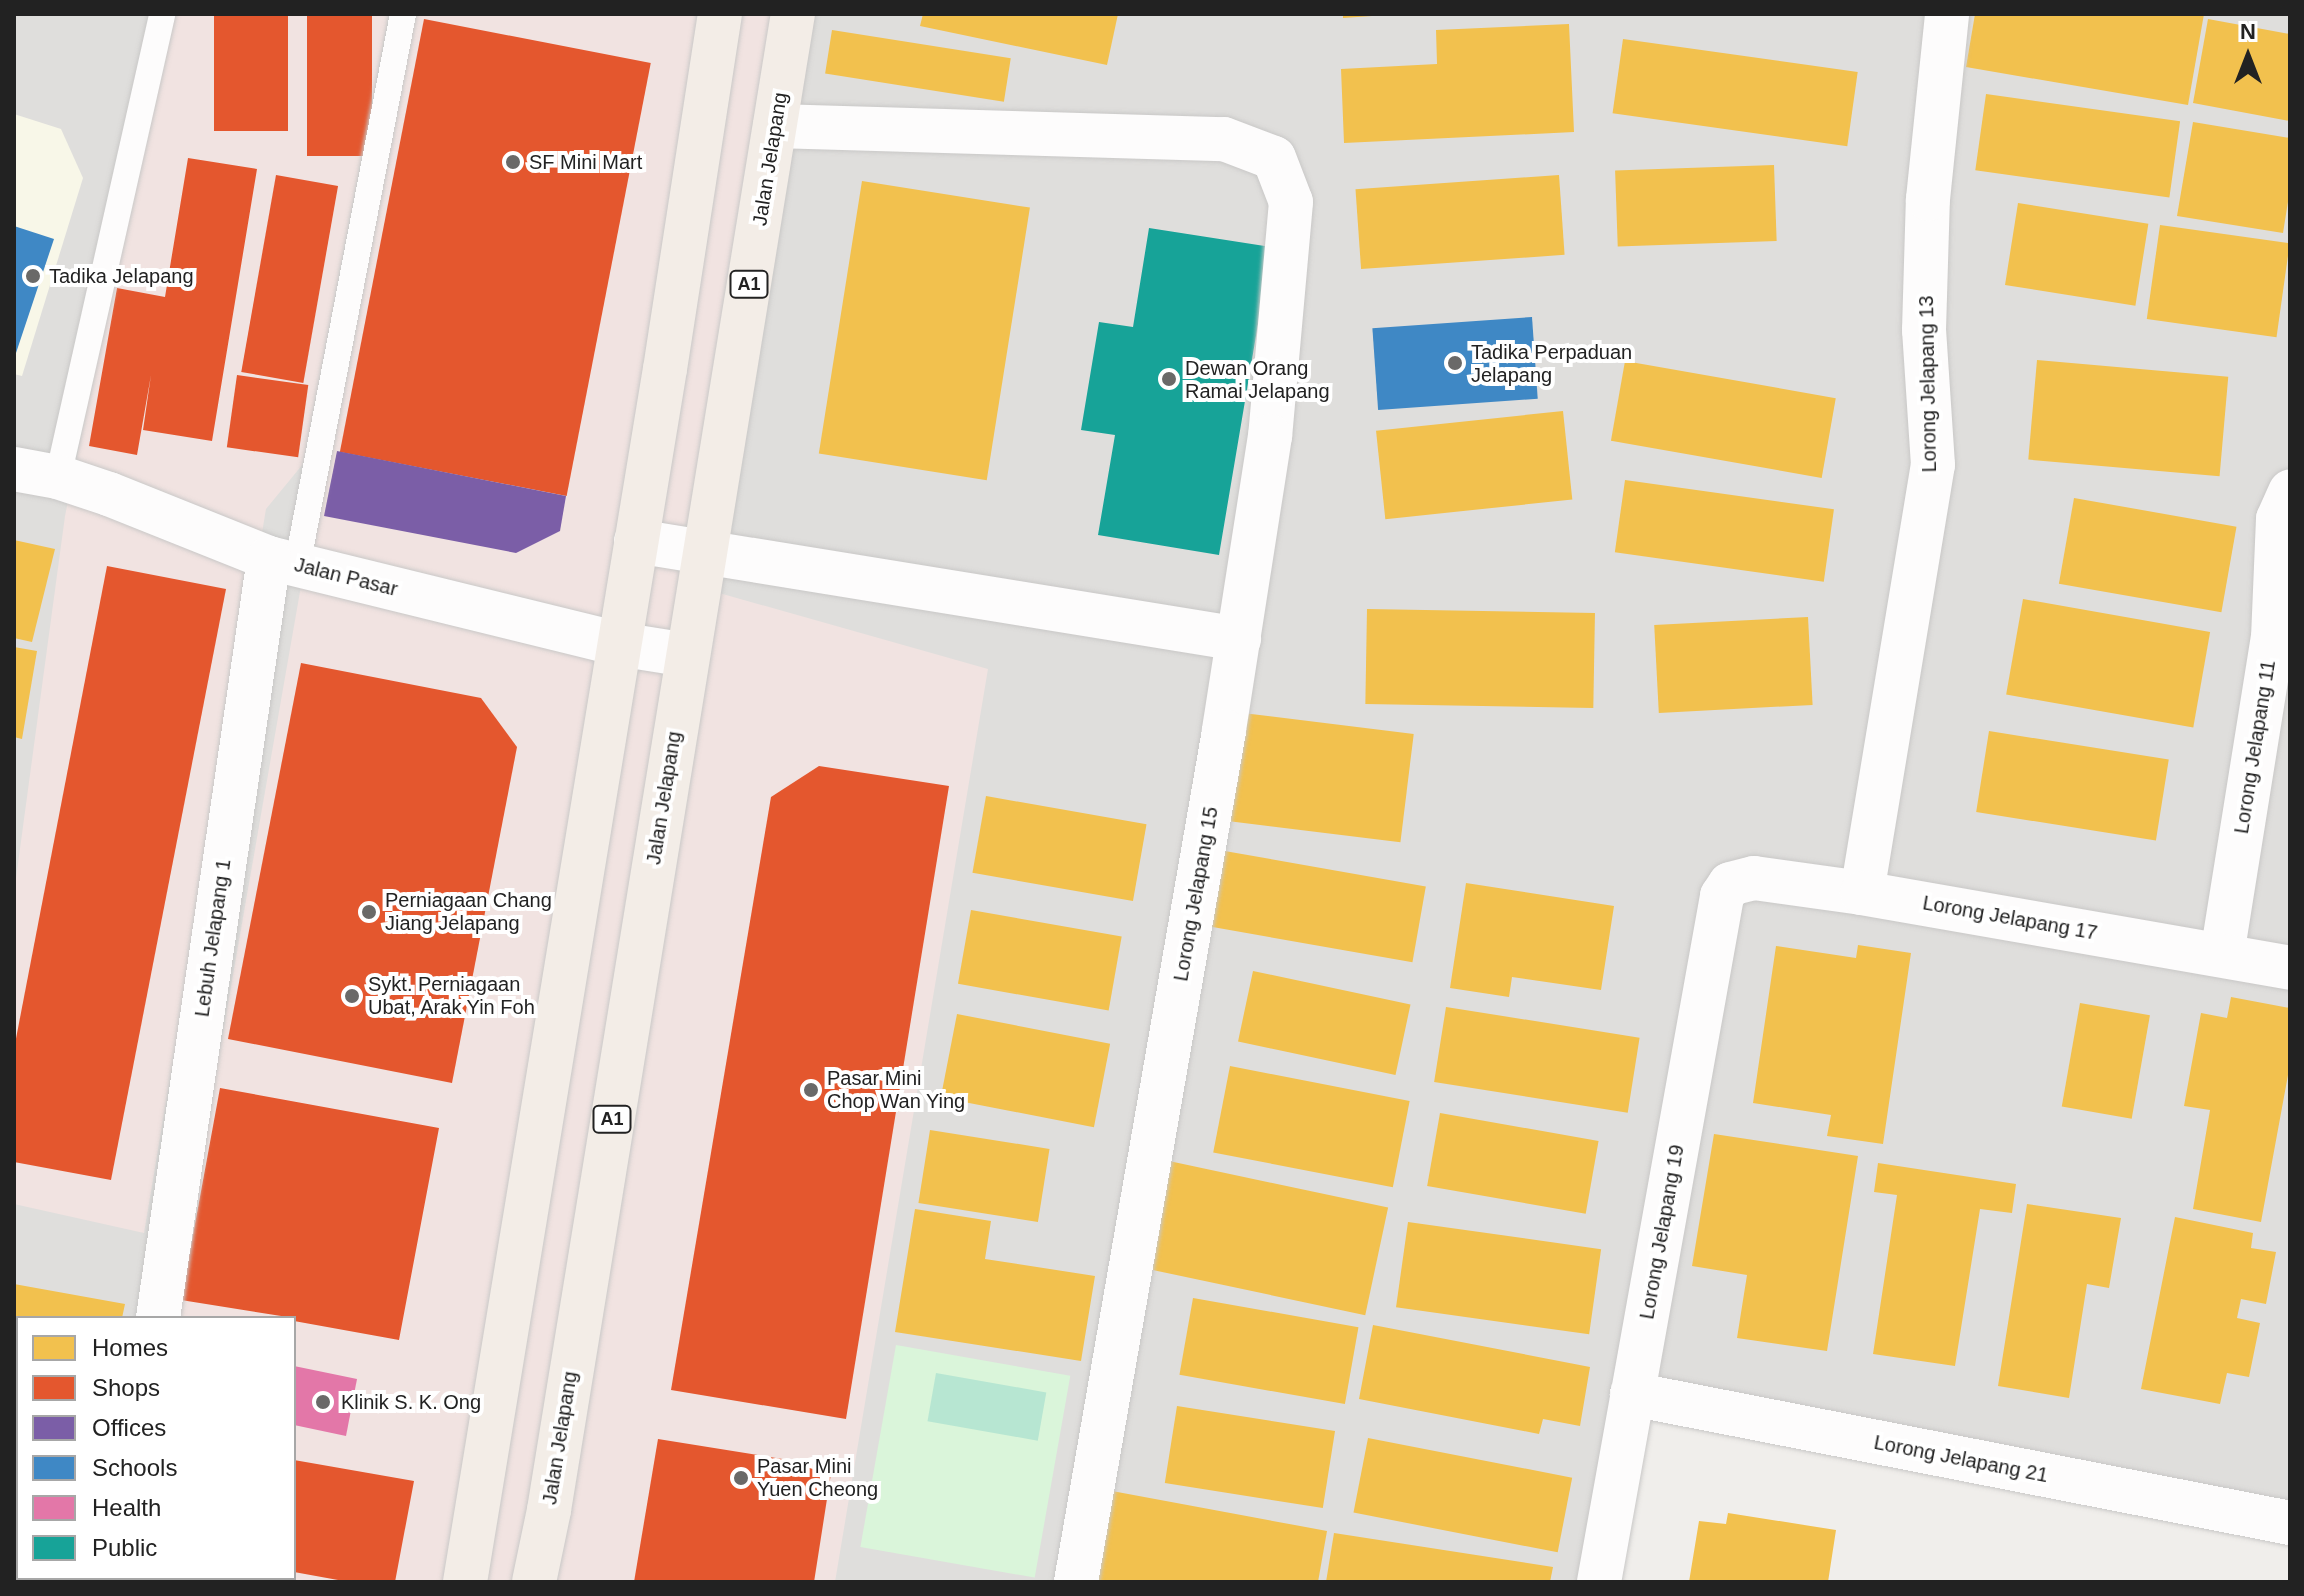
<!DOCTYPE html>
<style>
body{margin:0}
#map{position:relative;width:2304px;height:1596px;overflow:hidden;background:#f0eeeb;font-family:Helvetica,sans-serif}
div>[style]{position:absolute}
.residential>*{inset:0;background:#dfdedc}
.commercial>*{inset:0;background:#f1e3e1}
.education>*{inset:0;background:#f8f7e8}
.park>*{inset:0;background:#daf5da;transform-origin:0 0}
.pitch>*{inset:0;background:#b7e6d2;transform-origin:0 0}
.homes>*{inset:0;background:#f2c14e;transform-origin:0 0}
.shops>*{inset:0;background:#e4572e;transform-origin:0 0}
.offices>*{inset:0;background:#7b5ea7}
.schools>*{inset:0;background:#3f88c5;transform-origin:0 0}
.health>*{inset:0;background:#e377a8}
.public>*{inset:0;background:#17a398}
.roads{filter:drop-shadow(0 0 2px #c9c8c7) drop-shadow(0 0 2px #c9c8c7)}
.service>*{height:26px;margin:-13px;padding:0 13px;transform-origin:13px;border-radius:13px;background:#fdfcfc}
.minor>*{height:44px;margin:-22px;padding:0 22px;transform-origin:22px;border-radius:22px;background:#fdfcfc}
.primary>*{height:44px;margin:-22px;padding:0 22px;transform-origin:22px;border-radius:22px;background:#f3ede7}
.dots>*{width:22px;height:22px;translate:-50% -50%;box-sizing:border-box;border:4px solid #fff;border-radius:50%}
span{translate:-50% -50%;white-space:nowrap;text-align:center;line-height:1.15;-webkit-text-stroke:8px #fff;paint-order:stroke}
.shield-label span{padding:2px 6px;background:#fff;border:2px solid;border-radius:6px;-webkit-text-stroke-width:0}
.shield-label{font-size:18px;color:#222;font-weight:700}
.street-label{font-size:20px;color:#222}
.poi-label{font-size:20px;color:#222}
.left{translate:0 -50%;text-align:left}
.frame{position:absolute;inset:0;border:16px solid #222;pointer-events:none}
.legend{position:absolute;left:16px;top:1316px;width:280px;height:264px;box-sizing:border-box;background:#fff;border:2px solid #a7a7a7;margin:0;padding:10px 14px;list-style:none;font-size:24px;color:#222}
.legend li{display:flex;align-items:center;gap:16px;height:40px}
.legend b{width:40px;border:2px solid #a7a7a7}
.north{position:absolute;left:2208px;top:16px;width:80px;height:80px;-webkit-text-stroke:6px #fff;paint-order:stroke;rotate:0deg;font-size:22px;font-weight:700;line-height:32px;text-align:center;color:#222}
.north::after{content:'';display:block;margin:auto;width:28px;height:36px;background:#222;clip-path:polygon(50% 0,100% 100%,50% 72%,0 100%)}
</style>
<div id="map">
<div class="residential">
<div style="clip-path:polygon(evenodd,14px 14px,2290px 14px,2290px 1514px,1627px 1378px,1594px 1582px,14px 1582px,14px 14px,18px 1318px,294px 1318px,294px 1578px,18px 1578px,18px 1318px)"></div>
</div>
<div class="commercial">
<div style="clip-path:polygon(166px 14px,389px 14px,303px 464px,266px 509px,144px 1233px,14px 1204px,14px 893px,65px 516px)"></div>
<div style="clip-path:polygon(401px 14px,802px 14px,705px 589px,988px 669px,835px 1582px,126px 1582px,127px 1578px,294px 1578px,294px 1318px,173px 1318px)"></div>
</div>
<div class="education">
<div style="clip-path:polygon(14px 114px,61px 129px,83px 178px,22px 376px,14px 374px)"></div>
</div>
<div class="park">
<div style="left:896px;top:1345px;width:177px;height:205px;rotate:10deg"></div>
</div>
<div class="pitch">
<div style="left:936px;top:1373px;width:112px;height:49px;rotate:10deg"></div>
</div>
<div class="homes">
<div style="clip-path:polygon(923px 14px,1118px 14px,1107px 65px,920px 26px)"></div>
<div style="clip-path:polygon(1343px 14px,1372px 14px,1372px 16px,1343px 18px)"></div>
<div style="clip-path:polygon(1975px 14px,2204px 14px,2188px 105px,1966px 67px)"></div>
<div style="clip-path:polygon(2208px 19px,2290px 34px,2290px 121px,2193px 103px)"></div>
<div style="clip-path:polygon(1569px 24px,1574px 132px,1344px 143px,1341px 69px,1437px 64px,1436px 30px)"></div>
<div style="left:832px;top:30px;width:181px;height:44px;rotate:9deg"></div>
<div style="left:1623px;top:39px;width:237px;height:75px;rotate:8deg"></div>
<div style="left:1986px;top:94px;width:196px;height:77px;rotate:8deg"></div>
<div style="clip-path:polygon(2193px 122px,2290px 138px,2290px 189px,2283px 233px,2177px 216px)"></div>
<div style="left:1774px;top:165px;width:76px;height:159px;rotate:88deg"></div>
<div style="left:1559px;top:175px;width:80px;height:204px;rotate:86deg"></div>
<div style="left:862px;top:181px;width:170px;height:276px;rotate:9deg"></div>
<div style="left:2018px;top:203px;width:132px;height:83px;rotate:9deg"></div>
<div style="left:2160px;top:225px;width:131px;height:95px;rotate:8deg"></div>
<div style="left:2037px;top:360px;width:192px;height:100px;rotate:5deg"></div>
<div style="left:1625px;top:361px;width:214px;height:81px;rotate:10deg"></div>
<div style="left:1563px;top:411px;width:89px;height:188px;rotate:84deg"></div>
<div style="left:1625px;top:480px;width:211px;height:73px;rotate:8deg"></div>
<div style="left:2074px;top:498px;width:165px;height:87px;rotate:10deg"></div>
<div style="clip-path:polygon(14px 540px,55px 549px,32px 642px,14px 638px)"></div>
<div style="left:2023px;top:599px;width:190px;height:97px;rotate:10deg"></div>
<div style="left:1367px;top:609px;width:228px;height:95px;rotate:1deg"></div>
<div style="left:1808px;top:617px;width:88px;height:154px;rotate:87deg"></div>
<div style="clip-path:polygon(14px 647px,37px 651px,22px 739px,14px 737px)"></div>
<div style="left:1243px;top:713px;width:172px;height:109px;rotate:7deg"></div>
<div style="left:1989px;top:731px;width:182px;height:82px;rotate:9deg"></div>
<div style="left:986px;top:796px;width:163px;height:78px;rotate:10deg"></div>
<div style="left:1219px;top:850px;width:210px;height:77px;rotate:10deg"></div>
<div style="clip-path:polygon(1466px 883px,1614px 906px,1601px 990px,1512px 977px,1509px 997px,1450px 988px)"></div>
<div style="left:971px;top:910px;width:153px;height:75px;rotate:10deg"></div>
<div style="clip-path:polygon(1858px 945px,1911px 953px,1883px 1144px,1827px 1136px,1831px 1115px,1753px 1103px,1776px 946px,1856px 958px)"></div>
<div style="left:1253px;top:971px;width:161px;height:72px;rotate:12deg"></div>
<div style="clip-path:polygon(2231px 997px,2290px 1008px,2290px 1064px,2261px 1222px,2193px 1209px,2210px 1110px,2184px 1106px,2201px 1013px,2227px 1018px)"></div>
<div style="left:2080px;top:1003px;width:71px;height:105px;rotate:10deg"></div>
<div style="left:1446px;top:1007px;width:196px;height:76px;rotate:9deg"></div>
<div style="left:957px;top:1014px;width:156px;height:85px;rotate:11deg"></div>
<div style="left:1230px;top:1066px;width:183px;height:88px;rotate:11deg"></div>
<div style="left:1440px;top:1113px;width:161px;height:74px;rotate:10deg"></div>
<div style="left:930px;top:1130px;width:121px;height:74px;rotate:9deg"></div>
<div style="clip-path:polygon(1714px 1134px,1858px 1156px,1827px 1351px,1737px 1338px,1747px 1275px,1692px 1266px)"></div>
<div style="left:1169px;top:1161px;width:224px;height:110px;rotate:12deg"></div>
<div style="clip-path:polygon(1878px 1163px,2016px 1184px,2012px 1213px,1980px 1209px,1955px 1366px,1873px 1354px,1897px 1195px,1874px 1192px)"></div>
<div style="clip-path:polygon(2027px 1204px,2121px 1218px,2109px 1288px,2087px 1284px,2069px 1398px,1998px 1386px)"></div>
<div style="clip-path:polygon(915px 1209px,991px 1221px,985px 1259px,1095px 1276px,1081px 1361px,895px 1332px)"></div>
<div style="clip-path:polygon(2175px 1217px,2253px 1233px,2251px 1248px,2276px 1252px,2266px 1304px,2241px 1299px,2237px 1318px,2260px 1323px,2249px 1377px,2227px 1373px,2220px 1404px,2141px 1389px)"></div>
<div style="left:1408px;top:1222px;width:195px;height:86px;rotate:8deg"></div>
<div style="clip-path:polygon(14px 1284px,125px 1304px,122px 1318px,18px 1318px,18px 1415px,14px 1414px)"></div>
<div style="left:1193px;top:1298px;width:168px;height:78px;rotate:10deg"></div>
<div style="clip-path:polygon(1373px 1325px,1590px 1367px,1580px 1426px,1543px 1419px,1539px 1434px,1359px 1399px)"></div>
<div style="left:1177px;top:1406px;width:160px;height:78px;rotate:9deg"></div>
<div style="left:14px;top:1432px;width:4px;height:84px"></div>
<div style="left:1368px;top:1438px;width:208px;height:76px;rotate:11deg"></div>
<div style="clip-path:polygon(1112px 1491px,1327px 1531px,1318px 1582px,1095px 1582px)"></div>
<div style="clip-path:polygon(1728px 1513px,1836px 1530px,1828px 1582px,1689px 1582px,1699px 1521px,1726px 1524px)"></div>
<div style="clip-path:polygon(1334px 1533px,1553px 1567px,1550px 1582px,1326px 1582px)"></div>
<div style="clip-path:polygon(14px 1539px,18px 1540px,18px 1578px,88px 1578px,88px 1582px,14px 1582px)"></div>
</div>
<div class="shops">
<div style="left:214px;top:14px;width:74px;height:117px"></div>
<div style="left:307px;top:14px;width:65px;height:142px"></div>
<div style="left:424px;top:19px;width:231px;height:441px;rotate:11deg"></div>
<div style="clip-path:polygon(188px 158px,257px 169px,212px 441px,143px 430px,151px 375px,137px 455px,89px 446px,117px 288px,165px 297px)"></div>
<div style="left:276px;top:175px;width:63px;height:200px;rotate:10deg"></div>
<div style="left:237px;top:375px;width:72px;height:73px;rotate:8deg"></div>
<div style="clip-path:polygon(107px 566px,226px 589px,111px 1180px,14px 1162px,14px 1049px)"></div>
<div style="clip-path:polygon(301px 663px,481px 698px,517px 747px,452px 1083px,228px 1039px)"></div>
<div style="clip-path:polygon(819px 766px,949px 786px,846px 1419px,671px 1390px,771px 797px)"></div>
<div style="clip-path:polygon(220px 1088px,439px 1128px,399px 1340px,294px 1321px,294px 1318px,181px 1300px)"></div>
<div style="clip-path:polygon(658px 1439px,832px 1467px,814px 1582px,634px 1582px)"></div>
<div style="clip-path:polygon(294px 1460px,414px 1481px,395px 1582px,349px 1582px,294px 1572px)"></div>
<div style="clip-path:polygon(158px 1578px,268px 1578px,281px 1581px,157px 1582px)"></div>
</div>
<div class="offices">
<div style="clip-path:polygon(337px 451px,566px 496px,560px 531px,516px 553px,324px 516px)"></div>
</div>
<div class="schools">
<div style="clip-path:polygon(14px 226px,54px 239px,16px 353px,14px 353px)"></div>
<div style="left:1532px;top:317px;width:82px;height:160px;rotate:86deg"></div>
</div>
<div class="health">
<div style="clip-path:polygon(294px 1366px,357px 1379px,346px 1436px,294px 1425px)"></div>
</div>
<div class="public">
<div style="clip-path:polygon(1149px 228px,1271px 247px,1219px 555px,1098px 535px,1115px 435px,1081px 430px,1099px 322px,1133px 327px)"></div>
</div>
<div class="roads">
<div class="service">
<div style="left:58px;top:477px;width:475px;rotate:-77.3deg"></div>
<div style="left:297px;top:566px;width:562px;rotate:-79.13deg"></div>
</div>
<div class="minor">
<div style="left:775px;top:126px;width:449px;rotate:1.7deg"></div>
<div style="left:1224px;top:139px;width:53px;rotate:20.8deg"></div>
<div style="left:1274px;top:158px;width:47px;rotate:68.9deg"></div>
<div style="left:1291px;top:202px;width:235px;rotate:95.1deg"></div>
<div style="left:1270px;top:436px;width:299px;rotate:98.9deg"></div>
<div style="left:1224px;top:731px;width:864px;rotate:99.87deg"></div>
<div style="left:14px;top:469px;width:45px;rotate:10.3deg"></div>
<div style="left:58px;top:477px;width:54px;rotate:18.4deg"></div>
<div style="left:109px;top:494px;width:172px;rotate:21.8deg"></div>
<div style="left:269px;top:558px;width:359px;rotate:13.8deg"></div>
<div style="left:618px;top:644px;width:70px;rotate:9.1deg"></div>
<div style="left:636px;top:541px;width:611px;rotate:9.23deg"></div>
<div style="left:1862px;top:893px;width:434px;rotate:-80.6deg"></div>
<div style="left:1933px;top:465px;width:135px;rotate:-93.8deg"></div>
<div style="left:1924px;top:330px;width:131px;rotate:-88.3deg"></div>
<div style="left:1928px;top:199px;width:186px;rotate:-84.1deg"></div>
<div style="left:2222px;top:955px;width:321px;rotate:-80.9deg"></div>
<div style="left:2273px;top:638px;width:119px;rotate:-87.6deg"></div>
<div style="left:2278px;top:519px;width:30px;rotate:-66deg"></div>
<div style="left:158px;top:1318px;width:768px;rotate:-81.69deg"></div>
<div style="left:1632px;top:1394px;width:671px;rotate:11.09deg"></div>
<div style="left:120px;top:1582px;width:4px;rotate:-90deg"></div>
<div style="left:1599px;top:1582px;width:697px;rotate:-79.83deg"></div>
<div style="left:1722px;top:896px;width:14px;rotate:-56deg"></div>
<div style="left:1730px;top:884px;width:25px;rotate:-14deg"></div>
<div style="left:1754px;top:878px;width:109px;rotate:7.9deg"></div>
<div style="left:1862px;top:893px;width:435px;rotate:9.9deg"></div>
</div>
<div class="primary">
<div style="left:465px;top:1582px;width:1229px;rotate:-80.64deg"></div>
<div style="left:665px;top:369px;width:359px;rotate:-81.2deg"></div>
<div style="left:534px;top:1582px;width:74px;rotate:-78.2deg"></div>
<div style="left:549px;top:1510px;width:1516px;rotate:-80.74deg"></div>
</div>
</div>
<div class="dots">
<div style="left:513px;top:162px;background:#6a6968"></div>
<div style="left:33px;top:276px;background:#6a6968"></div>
<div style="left:1455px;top:363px;background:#6a6968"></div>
<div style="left:1169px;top:379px;background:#6a6968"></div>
<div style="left:369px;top:912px;background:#6a6968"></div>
<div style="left:352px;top:996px;background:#6a6968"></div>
<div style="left:811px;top:1090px;background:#6a6968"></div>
<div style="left:323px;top:1402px;background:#6a6968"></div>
<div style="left:741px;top:1478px;background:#6a6968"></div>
</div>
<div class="shield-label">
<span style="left:749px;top:284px">A1</span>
<span style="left:612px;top:1119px">A1</span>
</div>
<div class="street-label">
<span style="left:770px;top:159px;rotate:-81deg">Jalan Jelapang</span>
<span style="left:1928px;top:384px;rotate:-91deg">Lorong Jelapang 13</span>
<span style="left:346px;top:577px;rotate:14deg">Jalan Pasar</span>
<span style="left:2255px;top:747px;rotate:-81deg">Lorong Jelapang 11</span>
<span style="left:664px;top:798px;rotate:-81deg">Jalan Jelapang</span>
<span style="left:1196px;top:894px;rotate:-80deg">Lorong Jelapang 15</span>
<span style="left:2010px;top:918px;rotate:10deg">Lorong Jelapang 17</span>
<span style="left:213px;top:938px;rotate:-82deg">Lebuh Jelapang 1</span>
<span style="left:1662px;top:1232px;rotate:-80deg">Lorong Jelapang 19</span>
<span style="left:560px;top:1438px;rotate:-81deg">Jalan Jelapang</span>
<span style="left:1961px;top:1459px;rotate:11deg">Lorong Jelapang 21</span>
</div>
<div class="poi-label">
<span class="left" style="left:529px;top:162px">SF Mini Mart</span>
<span class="left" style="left:49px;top:276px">Tadika Jelapang</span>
<span class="left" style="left:1471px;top:364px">Tadika Perpaduan<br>Jelapang</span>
<span class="left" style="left:1185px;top:380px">Dewan Orang<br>Ramai Jelapang</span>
<span class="left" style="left:385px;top:912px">Perniagaan Chang<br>Jiang Jelapang</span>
<span class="left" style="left:368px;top:996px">Sykt. Perniagaan<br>Ubat, Arak Yin Foh</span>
<span class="left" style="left:827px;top:1090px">Pasar Mini<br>Chop Wan Ying</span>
<span class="left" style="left:341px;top:1402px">Klinik S. K. Ong</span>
<span class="left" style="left:757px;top:1478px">Pasar Mini<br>Yuen Cheong</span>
</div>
<div class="frame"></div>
<ul class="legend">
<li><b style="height:22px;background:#f2c14e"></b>Homes</li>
<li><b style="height:22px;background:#e4572e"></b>Shops</li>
<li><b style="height:22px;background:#7b5ea7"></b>Offices</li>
<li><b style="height:22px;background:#3f88c5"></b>Schools</li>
<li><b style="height:22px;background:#e377a8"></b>Health</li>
<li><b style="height:22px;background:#17a398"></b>Public</li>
</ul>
<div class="north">N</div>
</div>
